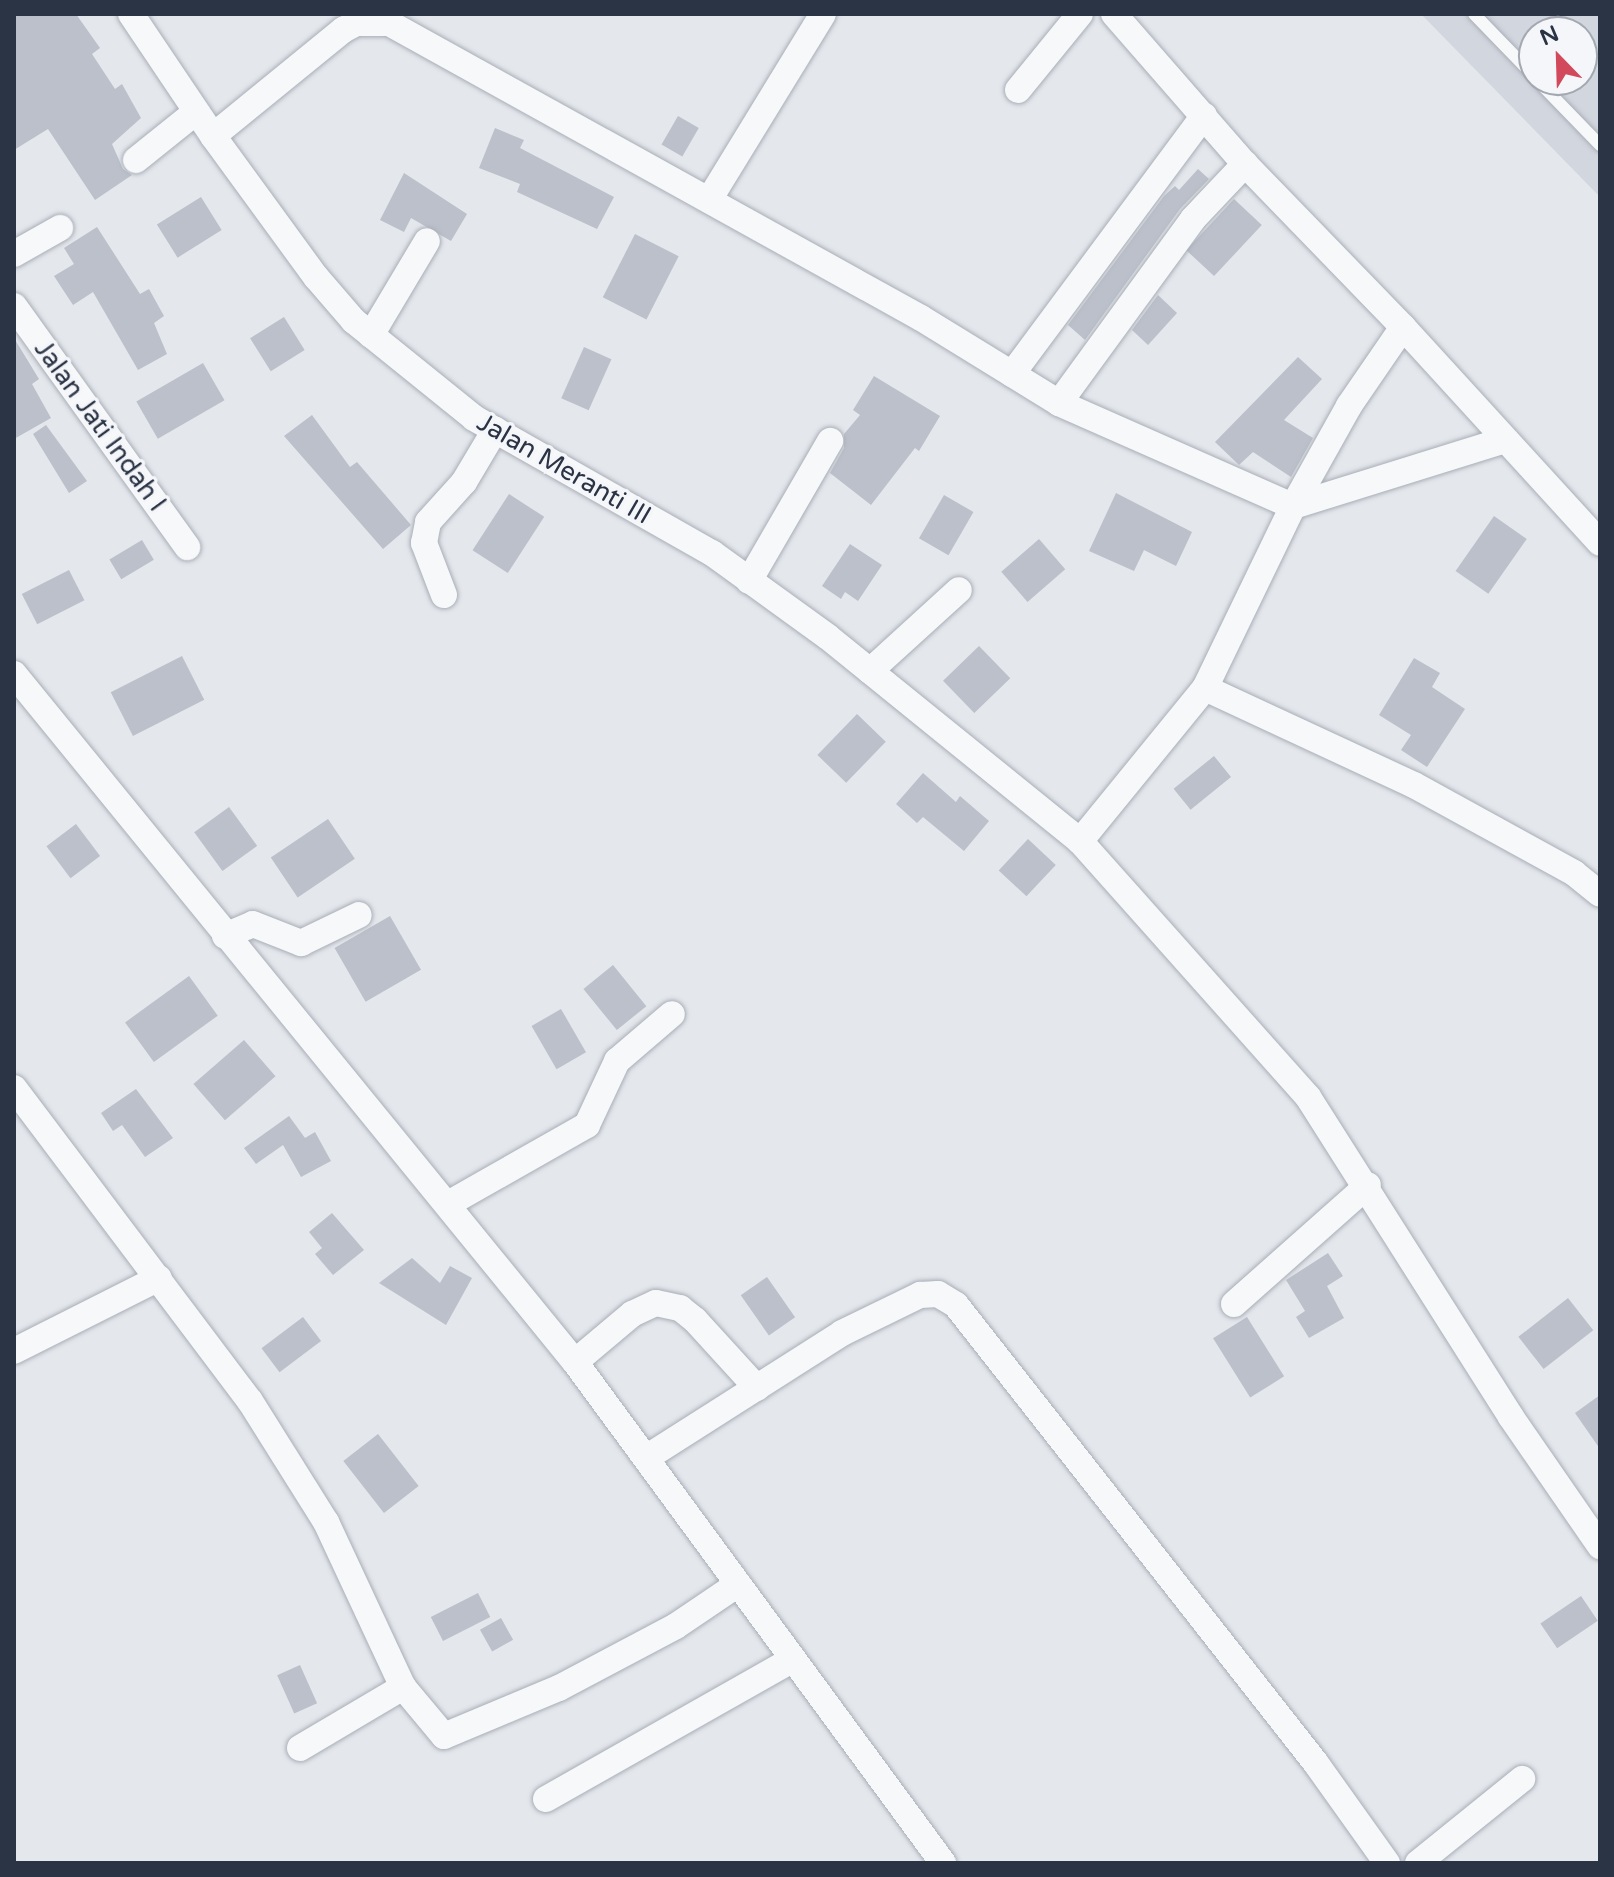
<!DOCTYPE html>
<style>
body{margin:0}
#map{position:relative;width:1614px;height:1877px;overflow:hidden;background:#e4e7ec;font-family:"Varela Round",sans-serif}
div>[style]{position:absolute}
.built>*{inset:0;background:#d2d6de}
.building>*{inset:0;background:#bbc0ca;transform-origin:0 0}
.roads{filter:drop-shadow(0 0 2px #a9aeb7) drop-shadow(0 0 2px #a9aeb7)}
.lane>*{height:12px;margin:-6px;padding:0 6px;transform-origin:6px;border-radius:6px;background:#f7f8fa}
.street>*{height:26px;margin:-13px;padding:0 13px;transform-origin:13px;border-radius:13px;background:#f7f8fa}
span{translate:-50% -50%;white-space:nowrap;text-align:center;line-height:1.15;-webkit-text-stroke:7px #f4f6f9;paint-order:stroke}
.street-label{font-size:26px;color:#2b3445}
.frame{position:absolute;inset:0;border:16px solid #2b3445;pointer-events:none}
.north{position:absolute;left:1518px;top:16px;width:80px;height:80px;box-sizing:border-box;background:#f4f6f9;border:2px solid #a4a8b1;border-radius:50%;rotate:337deg;font-size:22px;font-weight:700;line-height:32px;text-align:center;color:#2b3445}
.north::after{content:'';display:block;margin:auto;width:28px;height:36px;background:#d1495b;clip-path:polygon(50% 0,100% 100%,50% 72%,0 100%)}
</style>
<div id="map">
<div class="built">
<div style="clip-path:polygon(evenodd,1421px 14px,1600px 14px,1600px 197px,1421px 14px,1534px 32px,1582px 32px,1582px 80px,1534px 80px,1534px 32px)"></div>
</div>
<div class="building">
<div style="clip-path:polygon(14px 14px,76px 14px,100px 48px,92px 54px,115px 89px,122px 84px,141px 118px,112px 144px,123px 169px,132px 175px,95px 200px,48px 129px,14px 150px)"></div>
<div style="left:678px;top:116px;width:24px;height:33px;rotate:30deg"></div>
<div style="clip-path:polygon(495px 128px,524px 140px,520px 148px,614px 197px,597px 229px,517px 192px,520px 184px,479px 168px)"></div>
<div style="clip-path:polygon(1198px 169px,1209px 179px,1180px 209px,1085px 340px,1068px 325px,1164px 196px,1175px 186px,1179px 190px)"></div>
<div style="clip-path:polygon(404px 173px,467px 214px,451px 241px,411px 218px,404px 232px,380px 220px)"></div>
<div style="left:201px;top:197px;width:39px;height:52px;rotate:58deg"></div>
<div style="left:1234px;top:199px;width:38px;height:70px;rotate:43deg"></div>
<div style="clip-path:polygon(97px 227px,140px 294px,149px 289px,164px 316px,154px 323px,167px 354px,138px 370px,93px 292px,73px 305px,54px 276px,74px 264px,64px 248px)"></div>
<div style="left:635px;top:234px;width:49px;height:71px;rotate:27deg"></div>
<div style="clip-path:polygon(1158px 295px,1177px 313px,1148px 345px,1132px 330px)"></div>
<div style="left:284px;top:317px;width:39px;height:40px;rotate:58deg"></div>
<div style="clip-path:polygon(14px 338px,39px 379px,32px 384px,51px 418px,14px 439px)"></div>
<div style="left:584px;top:347px;width:30px;height:56px;rotate:24deg"></div>
<div style="clip-path:polygon(1298px 357px,1322px 379px,1284px 420px,1313px 438px,1291px 477px,1253px 452px,1239px 465px,1215px 442px)"></div>
<div style="left:203px;top:363px;width:43px;height:77px;rotate:60deg"></div>
<div style="clip-path:polygon(874px 376px,940px 416px,919px 451px,915px 448px,871px 505px,830px 473px,844px 448px,844px 434px,860px 415px,853px 410px)"></div>
<div style="clip-path:polygon(312px 415px,350px 467px,357px 462px,411px 525px,383px 549px,284px 436px)"></div>
<div style="clip-path:polygon(46px 425px,87px 481px,69px 493px,33px 434px)"></div>
<div style="clip-path:polygon(1116px 493px,1192px 532px,1176px 566px,1144px 550px,1134px 571px,1089px 551px)"></div>
<div style="left:509px;top:494px;width:42px;height:67px;rotate:33deg"></div>
<div style="left:944px;top:495px;width:34px;height:50px;rotate:30deg"></div>
<div style="left:1494px;top:516px;width:40px;height:67px;rotate:35deg"></div>
<div style="left:1039px;top:539px;width:40px;height:50px;rotate:49deg"></div>
<div style="left:142px;top:540px;width:23px;height:38px;rotate:59deg"></div>
<div style="clip-path:polygon(850px 544px,882px 565px,858px 601px,845px 592px,841px 599px,822px 586px)"></div>
<div style="left:69px;top:570px;width:34px;height:53px;rotate:63deg"></div>
<div style="left:979px;top:646px;width:45px;height:50px;rotate:46deg"></div>
<div style="left:182px;top:656px;width:49px;height:80px;rotate:63deg"></div>
<div style="clip-path:polygon(1414px 658px,1440px 673px,1432px 687px,1465px 709px,1427px 767px,1401px 750px,1411px 735px,1379px 715px)"></div>
<div style="left:857px;top:714px;width:40px;height:57px;rotate:44deg"></div>
<div style="left:1214px;top:756px;width:27px;height:52px;rotate:51deg"></div>
<div style="clip-path:polygon(923px 773px,956px 802px,960px 796px,989px 821px,964px 851px,923px 817px,917px 823px,896px 804px)"></div>
<div style="left:229px;top:807px;width:48px;height:43px;rotate:54deg"></div>
<div style="left:328px;top:819px;width:48px;height:69px;rotate:56deg"></div>
<div style="left:76px;top:824px;width:40px;height:37px;rotate:53deg"></div>
<div style="left:1028px;top:839px;width:38px;height:43px;rotate:43deg"></div>
<div style="left:390px;top:916px;width:62px;height:64px;rotate:60deg"></div>
<div style="left:613px;top:965px;width:53px;height:38px;rotate:51deg"></div>
<div style="left:189px;top:976px;width:49px;height:79px;rotate:54deg"></div>
<div style="left:561px;top:1009px;width:50px;height:34px;rotate:60deg"></div>
<div style="left:244px;top:1040px;width:48px;height:67px;rotate:49deg"></div>
<div style="clip-path:polygon(136px 1089px,173px 1138px,145px 1157px,122px 1125px,113px 1131px,101px 1113px)"></div>
<div style="clip-path:polygon(289px 1116px,305px 1138px,315px 1132px,331px 1161px,301px 1177px,283px 1145px,256px 1164px,244px 1148px)"></div>
<div style="clip-path:polygon(332px 1213px,364px 1250px,333px 1275px,315px 1254px,322px 1248px,309px 1232px)"></div>
<div style="clip-path:polygon(1328px 1253px,1343px 1276px,1327px 1286px,1344px 1318px,1309px 1338px,1296px 1317px,1305px 1311px,1286px 1280px)"></div>
<div style="clip-path:polygon(412px 1258px,440px 1283px,450px 1266px,472px 1278px,446px 1325px,379px 1283px)"></div>
<div style="left:767px;top:1277px;width:49px;height:32px;rotate:55deg"></div>
<div style="left:1568px;top:1298px;width:41px;height:63px;rotate:52deg"></div>
<div style="left:303px;top:1317px;width:30px;height:52px;rotate:53deg"></div>
<div style="left:1247px;top:1317px;width:70px;height:40px;rotate:58deg"></div>
<div style="clip-path:polygon(1600px 1395px,1600px 1449px,1575px 1413px)"></div>
<div style="left:378px;top:1434px;width:66px;height:44px;rotate:52deg"></div>
<div style="left:478px;top:1593px;width:27px;height:53px;rotate:63deg"></div>
<div style="left:1581px;top:1596px;width:30px;height:49px;rotate:56deg"></div>
<div style="left:501px;top:1618px;width:25px;height:24px;rotate:61deg"></div>
<div style="left:300px;top:1665px;width:42px;height:25px;rotate:66deg"></div>
</div>
<div class="roads">
<div class="lane">
<div style="left:1474px;top:14px;width:86px;rotate:45.9deg"></div>
<div style="left:1537px;top:80px;width:91px;rotate:45.9deg"></div>
</div>
<div class="street">
<div style="left:131px;top:14px;width:147px;rotate:56.1deg"></div>
<div style="left:213px;top:136px;width:175px;rotate:53.9deg"></div>
<div style="left:316px;top:277px;width:58px;rotate:49.2deg"></div>
<div style="left:354px;top:321px;width:154px;rotate:38.9deg"></div>
<div style="left:474px;top:418px;width:274px;rotate:29.6deg"></div>
<div style="left:712px;top:553px;width:143px;rotate:35.9deg"></div>
<div style="left:828px;top:637px;width:324px;rotate:39deg"></div>
<div style="left:1080px;top:841px;width:343px;rotate:48.3deg"></div>
<div style="left:1308px;top:1097px;width:379px;rotate:57.6deg"></div>
<div style="left:1511px;top:1417px;width:157px;rotate:55.4deg"></div>
<div style="left:1114px;top:14px;width:199px;rotate:48.9deg"></div>
<div style="left:1018px;top:90px;width:98px;rotate:-50.8deg"></div>
<div style="left:213px;top:136px;width:168px;rotate:-39.2deg"></div>
<div style="left:343px;top:30px;width:15px;rotate:-28deg"></div>
<div style="left:356px;top:23px;width:33px"></div>
<div style="left:389px;top:23px;width:608px;rotate:29.01deg"></div>
<div style="left:921px;top:318px;width:162px;rotate:31.6deg"></div>
<div style="left:1059px;top:403px;width:228px;rotate:-53.9deg"></div>
<div style="left:1193px;top:219px;width:76px;rotate:-46.6deg"></div>
<div style="left:1245px;top:164px;width:227px;rotate:45.9deg"></div>
<div style="left:1403px;top:327px;width:96px;rotate:124.4deg"></div>
<div style="left:1349px;top:406px;width:115px;rotate:119.2deg"></div>
<div style="left:1293px;top:506px;width:202px;rotate:115.8deg"></div>
<div style="left:1205px;top:688px;width:198px;rotate:129.2deg"></div>
<div style="left:136px;top:160px;width:77px;rotate:-38.7deg"></div>
<div style="left:709px;top:200px;width:218px;rotate:-58.5deg"></div>
<div style="left:14px;top:254px;width:53px;rotate:-29.5deg"></div>
<div style="left:14px;top:306px;width:297px;rotate:54.3deg"></div>
<div style="left:1403px;top:327px;width:292px;rotate:47.6deg"></div>
<div style="left:371px;top:335px;width:109px;rotate:-59.2deg"></div>
<div style="left:1012px;top:374px;width:322px;rotate:-53.4deg"></div>
<div style="left:1059px;top:403px;width:256px;rotate:23.8deg"></div>
<div style="left:1293px;top:506px;width:222px;rotate:-17.3deg"></div>
<div style="left:749px;top:581px;width:162px;rotate:-59.9deg"></div>
<div style="left:444px;top:595px;width:56px;rotate:-111deg"></div>
<div style="left:424px;top:543px;width:21px;rotate:-79deg"></div>
<div style="left:428px;top:522px;width:54px;rotate:-48deg"></div>
<div style="left:464px;top:482px;width:61px;rotate:-59.2deg"></div>
<div style="left:870px;top:671px;width:120px;rotate:-42.3deg"></div>
<div style="left:14px;top:674px;width:888px;rotate:50.81deg"></div>
<div style="left:575px;top:1362px;width:622px;rotate:53.7deg"></div>
<div style="left:1205px;top:688px;width:230px;rotate:24.9deg"></div>
<div style="left:1414px;top:785px;width:183px;rotate:28.8deg"></div>
<div style="left:1574px;top:873px;width:33px;rotate:39deg"></div>
<div style="left:225px;top:936px;width:30px;rotate:-23deg"></div>
<div style="left:253px;top:924px;width:52px;rotate:21.6deg"></div>
<div style="left:301px;top:943px;width:64px;rotate:-25.8deg"></div>
<div style="left:14px;top:1088px;width:392px;rotate:53deg"></div>
<div style="left:250px;top:1401px;width:143px;rotate:57.9deg"></div>
<div style="left:326px;top:1522px;width:182px;rotate:65deg"></div>
<div style="left:403px;top:1687px;width:64px;rotate:50.1deg"></div>
<div style="left:444px;top:1736px;width:125px;rotate:-22.7deg"></div>
<div style="left:559px;top:1688px;width:132px;rotate:-27.9deg"></div>
<div style="left:676px;top:1626px;width:75px;rotate:-34.1deg"></div>
<div style="left:448px;top:1204px;width:160px;rotate:-29.6deg"></div>
<div style="left:587px;top:1125px;width:71px;rotate:-64.9deg"></div>
<div style="left:617px;top:1061px;width:72px;rotate:-40.5deg"></div>
<div style="left:1234px;top:1304px;width:179px;rotate:-41.6deg"></div>
<div style="left:14px;top:1351px;width:162px;rotate:-26.7deg"></div>
<div style="left:575px;top:1362px;width:75px;rotate:-40.1deg"></div>
<div style="left:632px;top:1314px;width:26px;rotate:-25deg"></div>
<div style="left:656px;top:1303px;width:25px;rotate:12deg"></div>
<div style="left:680px;top:1308px;width:19px;rotate:39deg"></div>
<div style="left:695px;top:1320px;width:92px;rotate:47.6deg"></div>
<div style="left:646px;top:1458px;width:232px;rotate:-32.5deg"></div>
<div style="left:842px;top:1333px;width:87px;rotate:-26deg"></div>
<div style="left:920px;top:1295px;width:18px;rotate:-3deg"></div>
<div style="left:938px;top:1294px;width:21px;rotate:31deg"></div>
<div style="left:956px;top:1305px;width:581px;rotate:51.85deg"></div>
<div style="left:1315px;top:1762px;width:124px;rotate:54.5deg"></div>
<div style="left:300px;top:1748px;width:120px;rotate:-30.6deg"></div>
<div style="left:546px;top:1799px;width:284px;rotate:-29.5deg"></div>
<div style="left:1418px;top:1863px;width:134px;rotate:-38.9deg"></div>
</div>
</div>
<div class="street-label">
<span style="left:100px;top:426px;rotate:54deg">Jalan Jati Indah I</span>
<span style="left:564px;top:469px;rotate:30deg">Jalan Meranti III</span>
</div>
<div class="frame"></div>
<div class="north">N</div>
</div>
